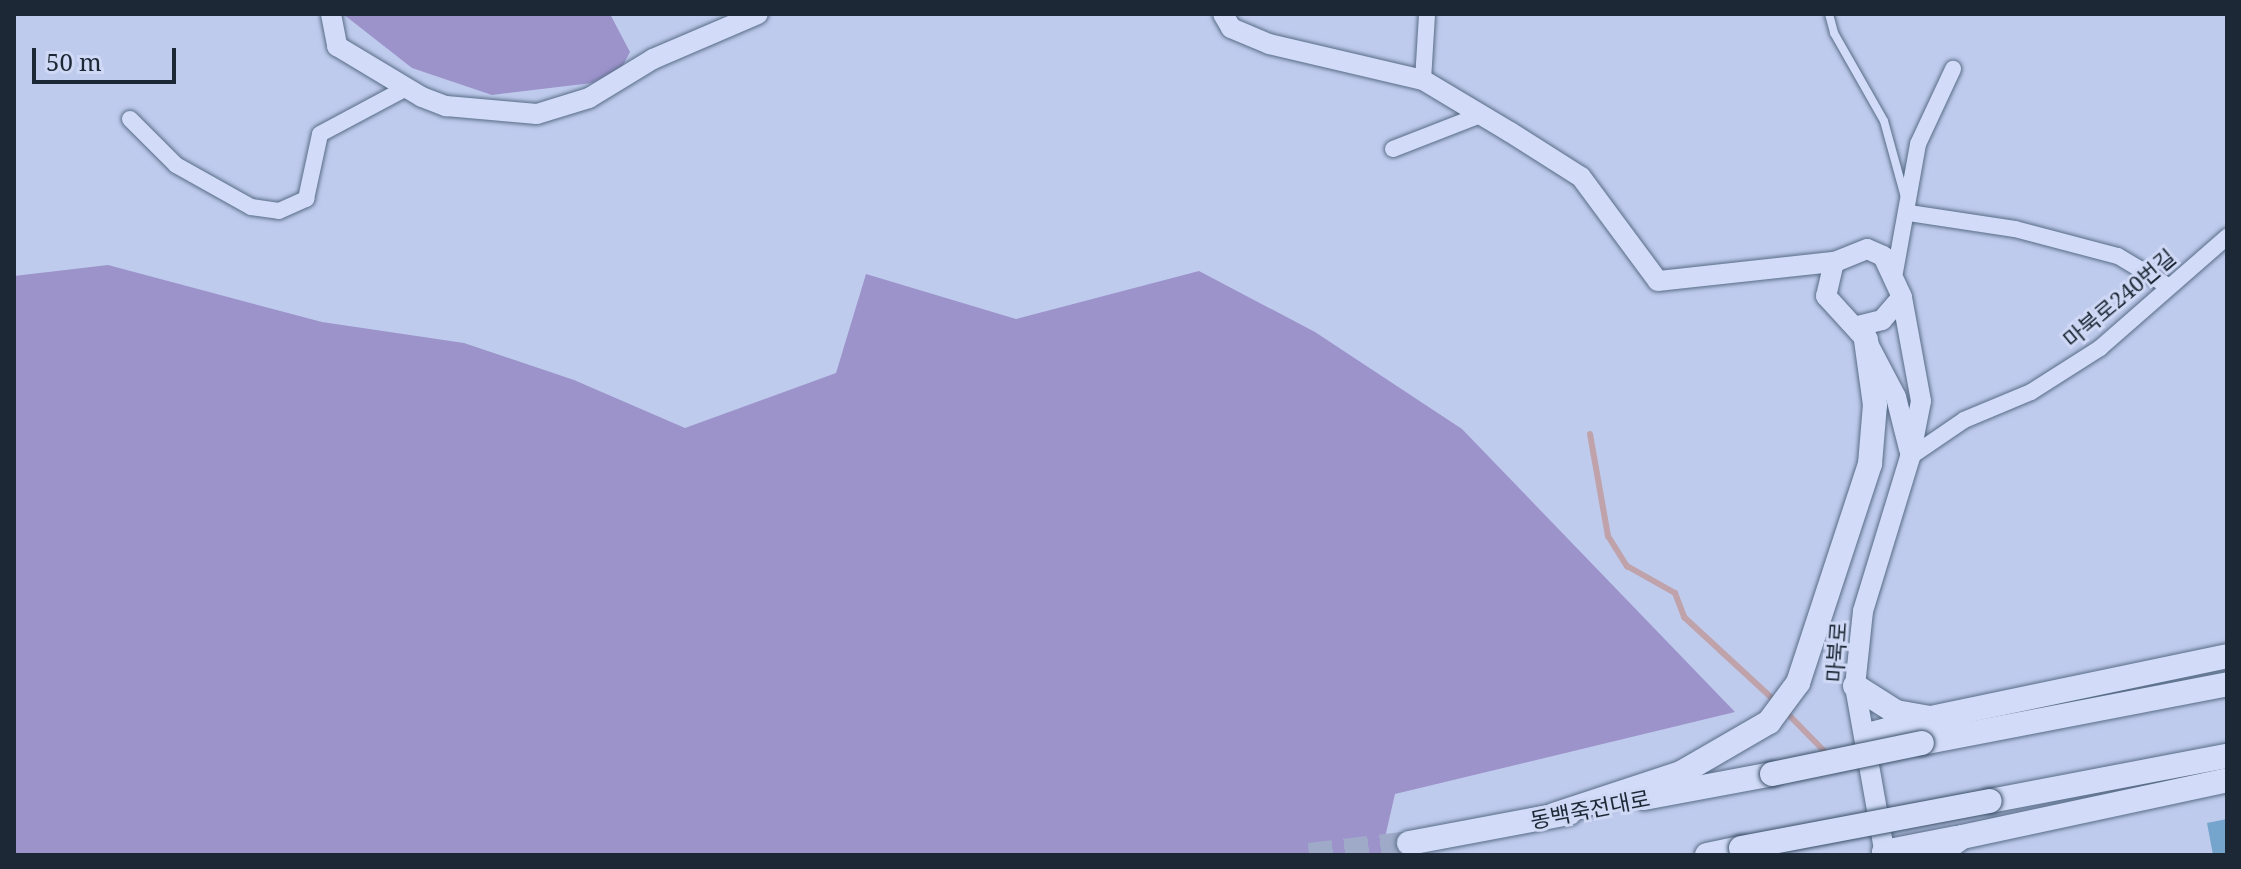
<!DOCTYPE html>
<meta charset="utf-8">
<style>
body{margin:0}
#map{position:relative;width:2241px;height:869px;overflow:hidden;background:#bfcbed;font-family:"Noto Serif","Noto Sans KR",serif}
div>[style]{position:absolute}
.green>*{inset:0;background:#9c93cb}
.stream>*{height:6px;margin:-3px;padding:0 3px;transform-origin:3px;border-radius:3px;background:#bfa2aa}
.building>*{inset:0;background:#75a4cc}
.secondary-tunnel>*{height:24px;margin-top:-12px;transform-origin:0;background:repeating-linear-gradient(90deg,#9eaac8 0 24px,transparent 0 36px)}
.roads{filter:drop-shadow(0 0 2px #586c86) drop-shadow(0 0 2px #586c86)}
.service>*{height:8px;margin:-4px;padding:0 4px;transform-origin:4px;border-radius:4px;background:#d2dcf8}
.minor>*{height:16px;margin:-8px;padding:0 8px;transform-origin:8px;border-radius:8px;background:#d2dcf8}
.tertiary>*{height:20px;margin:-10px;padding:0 10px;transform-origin:10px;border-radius:10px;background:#d2dcf8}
.secondary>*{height:24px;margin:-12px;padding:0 12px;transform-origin:12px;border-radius:12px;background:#d2dcf8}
.bridges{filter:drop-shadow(0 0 2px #3b5068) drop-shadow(0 0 2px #3b5068)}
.secondary-bridge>*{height:24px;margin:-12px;padding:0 12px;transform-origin:12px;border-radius:12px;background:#d2dcf8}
span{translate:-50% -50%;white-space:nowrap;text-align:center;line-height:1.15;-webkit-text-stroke:6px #cfd8f5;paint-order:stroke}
.street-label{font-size:22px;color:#1c2835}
.frame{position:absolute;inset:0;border:16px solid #1c2835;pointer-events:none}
.scale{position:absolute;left:32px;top:48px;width:144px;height:36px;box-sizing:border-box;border:4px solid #1c2835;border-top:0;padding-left:10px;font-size:24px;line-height:28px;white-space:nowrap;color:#1c2835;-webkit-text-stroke:6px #cfd8f5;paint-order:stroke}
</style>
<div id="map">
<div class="green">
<div style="clip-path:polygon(343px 14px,610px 14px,630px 52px,622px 67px,592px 83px,492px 95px,412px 68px)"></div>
<div style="clip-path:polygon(108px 265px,322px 322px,464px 343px,574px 380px,685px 428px,836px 373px,866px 274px,1016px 319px,1199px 271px,1315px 332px,1462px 429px,1735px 712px,1395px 794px,1381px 855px,14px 855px,14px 276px)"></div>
</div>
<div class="stream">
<div style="left:1590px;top:434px;width:104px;rotate:80deg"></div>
<div style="left:1608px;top:536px;width:36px;rotate:58deg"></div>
<div style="left:1627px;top:566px;width:55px;rotate:29.4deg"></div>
<div style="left:1675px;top:593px;width:26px;rotate:69deg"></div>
<div style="left:1684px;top:617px;width:125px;rotate:42.7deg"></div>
<div style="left:1784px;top:710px;width:64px;rotate:45.6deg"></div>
</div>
<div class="building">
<div style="clip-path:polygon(2227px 819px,2227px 855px,2213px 855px,2207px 823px)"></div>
</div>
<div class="secondary-tunnel">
<div style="left:1309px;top:855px;width:101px;rotate:-6.8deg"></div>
</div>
<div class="roads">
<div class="service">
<div style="left:1829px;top:14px;width:20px;rotate:75deg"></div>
<div style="left:1834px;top:33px;width:101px;rotate:60.4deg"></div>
<div style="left:1884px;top:121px;width:79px;rotate:74.6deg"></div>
</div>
<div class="minor">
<div style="left:1423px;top:80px;width:66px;rotate:-86.5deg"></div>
<div style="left:130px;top:119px;width:65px;rotate:45deg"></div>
<div style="left:176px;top:165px;width:86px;rotate:29.2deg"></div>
<div style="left:251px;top:207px;width:28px;rotate:8deg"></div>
<div style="left:279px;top:211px;width:30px;rotate:-24deg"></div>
<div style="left:306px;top:199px;width:66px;rotate:-77.8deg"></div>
<div style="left:320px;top:134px;width:98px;rotate:-28.1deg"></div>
<div style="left:1393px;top:149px;width:93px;rotate:-21.3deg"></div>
<div style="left:1909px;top:213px;width:107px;rotate:8.6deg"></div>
<div style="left:2015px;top:229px;width:106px;rotate:14.7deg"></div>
<div style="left:2118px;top:256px;width:58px;rotate:31deg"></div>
<div style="left:1895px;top:272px;width:130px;rotate:-79.8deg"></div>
<div style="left:1918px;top:144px;width:83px;rotate:-65deg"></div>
<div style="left:1910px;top:457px;width:65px;rotate:-34.4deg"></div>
<div style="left:1964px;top:420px;width:73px;rotate:-22.7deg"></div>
<div style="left:2031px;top:392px;width:82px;rotate:-32.5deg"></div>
<div style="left:2100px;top:348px;width:169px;rotate:-41.2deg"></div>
</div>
<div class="tertiary">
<div style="left:331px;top:14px;width:33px;rotate:79deg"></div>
<div style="left:337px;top:46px;width:99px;rotate:31deg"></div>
<div style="left:422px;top:97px;width:26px;rotate:21deg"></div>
<div style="left:446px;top:106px;width:91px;rotate:5deg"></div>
<div style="left:537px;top:114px;width:54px;rotate:-17.1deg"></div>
<div style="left:589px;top:98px;width:75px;rotate:-31.4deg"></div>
<div style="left:653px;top:59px;width:114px;rotate:-23.2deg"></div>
<div style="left:1223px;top:14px;width:16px;rotate:60deg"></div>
<div style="left:1231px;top:28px;width:41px;rotate:22.8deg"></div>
<div style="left:1269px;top:44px;width:158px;rotate:13.2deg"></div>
<div style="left:1423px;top:80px;width:101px;rotate:30.9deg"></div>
<div style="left:1510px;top:132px;width:84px;rotate:32.4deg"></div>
<div style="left:1581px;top:177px;width:129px;rotate:53.5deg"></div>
<div style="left:1658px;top:281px;width:177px;rotate:-6.2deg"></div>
<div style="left:1858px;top:326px;width:25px;rotate:-14deg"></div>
<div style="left:1882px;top:320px;width:30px;rotate:-49deg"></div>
<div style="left:1902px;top:297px;width:45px;rotate:-114.9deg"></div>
<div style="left:1883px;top:256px;width:17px;rotate:-156deg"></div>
<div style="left:1867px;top:249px;width:35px;rotate:158deg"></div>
<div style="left:1834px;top:262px;width:35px;rotate:103deg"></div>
<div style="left:1826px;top:296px;width:59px;rotate:47.7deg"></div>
<div style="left:1866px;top:340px;width:64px;rotate:62.2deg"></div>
<div style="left:1896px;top:397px;width:54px;rotate:76deg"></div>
<div style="left:1885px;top:855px;width:172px;rotate:-100.1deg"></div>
<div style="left:1855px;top:686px;width:75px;rotate:-83.9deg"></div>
<div style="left:1863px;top:611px;width:161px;rotate:-73deg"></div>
<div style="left:1910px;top:457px;width:57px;rotate:-78.9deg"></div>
<div style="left:1921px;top:401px;width:106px;rotate:-100.4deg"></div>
</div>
<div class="secondary">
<div style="left:1855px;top:686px;width:49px;rotate:32.4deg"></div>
<div style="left:1896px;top:712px;width:36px;rotate:10deg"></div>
<div style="left:1931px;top:718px;width:302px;rotate:-11.8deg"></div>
<div style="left:1867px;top:735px;width:60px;rotate:-14.5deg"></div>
<div style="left:1922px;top:743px;width:311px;rotate:-10.9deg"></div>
<div style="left:1644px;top:798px;width:130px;rotate:-10.6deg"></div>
<div style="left:1990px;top:801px;width:241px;rotate:-10.8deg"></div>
<div style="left:1554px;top:815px;width:134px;rotate:-18.3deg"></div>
<div style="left:1681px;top:773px;width:102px;rotate:-30.1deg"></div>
<div style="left:1769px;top:722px;width:49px;rotate:-53.4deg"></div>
<div style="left:1798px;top:683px;width:231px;rotate:-71.8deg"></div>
<div style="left:1870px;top:464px;width:59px;rotate:-85.2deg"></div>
<div style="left:1875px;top:405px;width:66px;rotate:-97.9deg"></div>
<div style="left:1409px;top:843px;width:163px;rotate:-10.6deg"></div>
<div style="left:1884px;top:852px;width:73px;rotate:-11deg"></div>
<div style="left:1707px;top:855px;width:35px;rotate:-12deg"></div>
<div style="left:1938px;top:855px;width:30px;rotate:-37deg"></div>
<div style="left:1962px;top:837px;width:271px;rotate:-12.1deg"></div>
</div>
</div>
<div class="bridges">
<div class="secondary-bridge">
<div style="left:1772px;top:774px;width:153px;rotate:-11.7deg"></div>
<div style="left:1741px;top:848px;width:253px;rotate:-10.7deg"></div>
</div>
</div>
<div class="street-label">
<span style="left:2119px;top:298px;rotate:-40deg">마북로240번길</span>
<span style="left:1836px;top:652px;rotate:-86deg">마북로</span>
<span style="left:1590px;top:809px;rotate:-11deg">동백죽전대로</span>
</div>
<div class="frame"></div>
<div class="scale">50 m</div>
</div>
